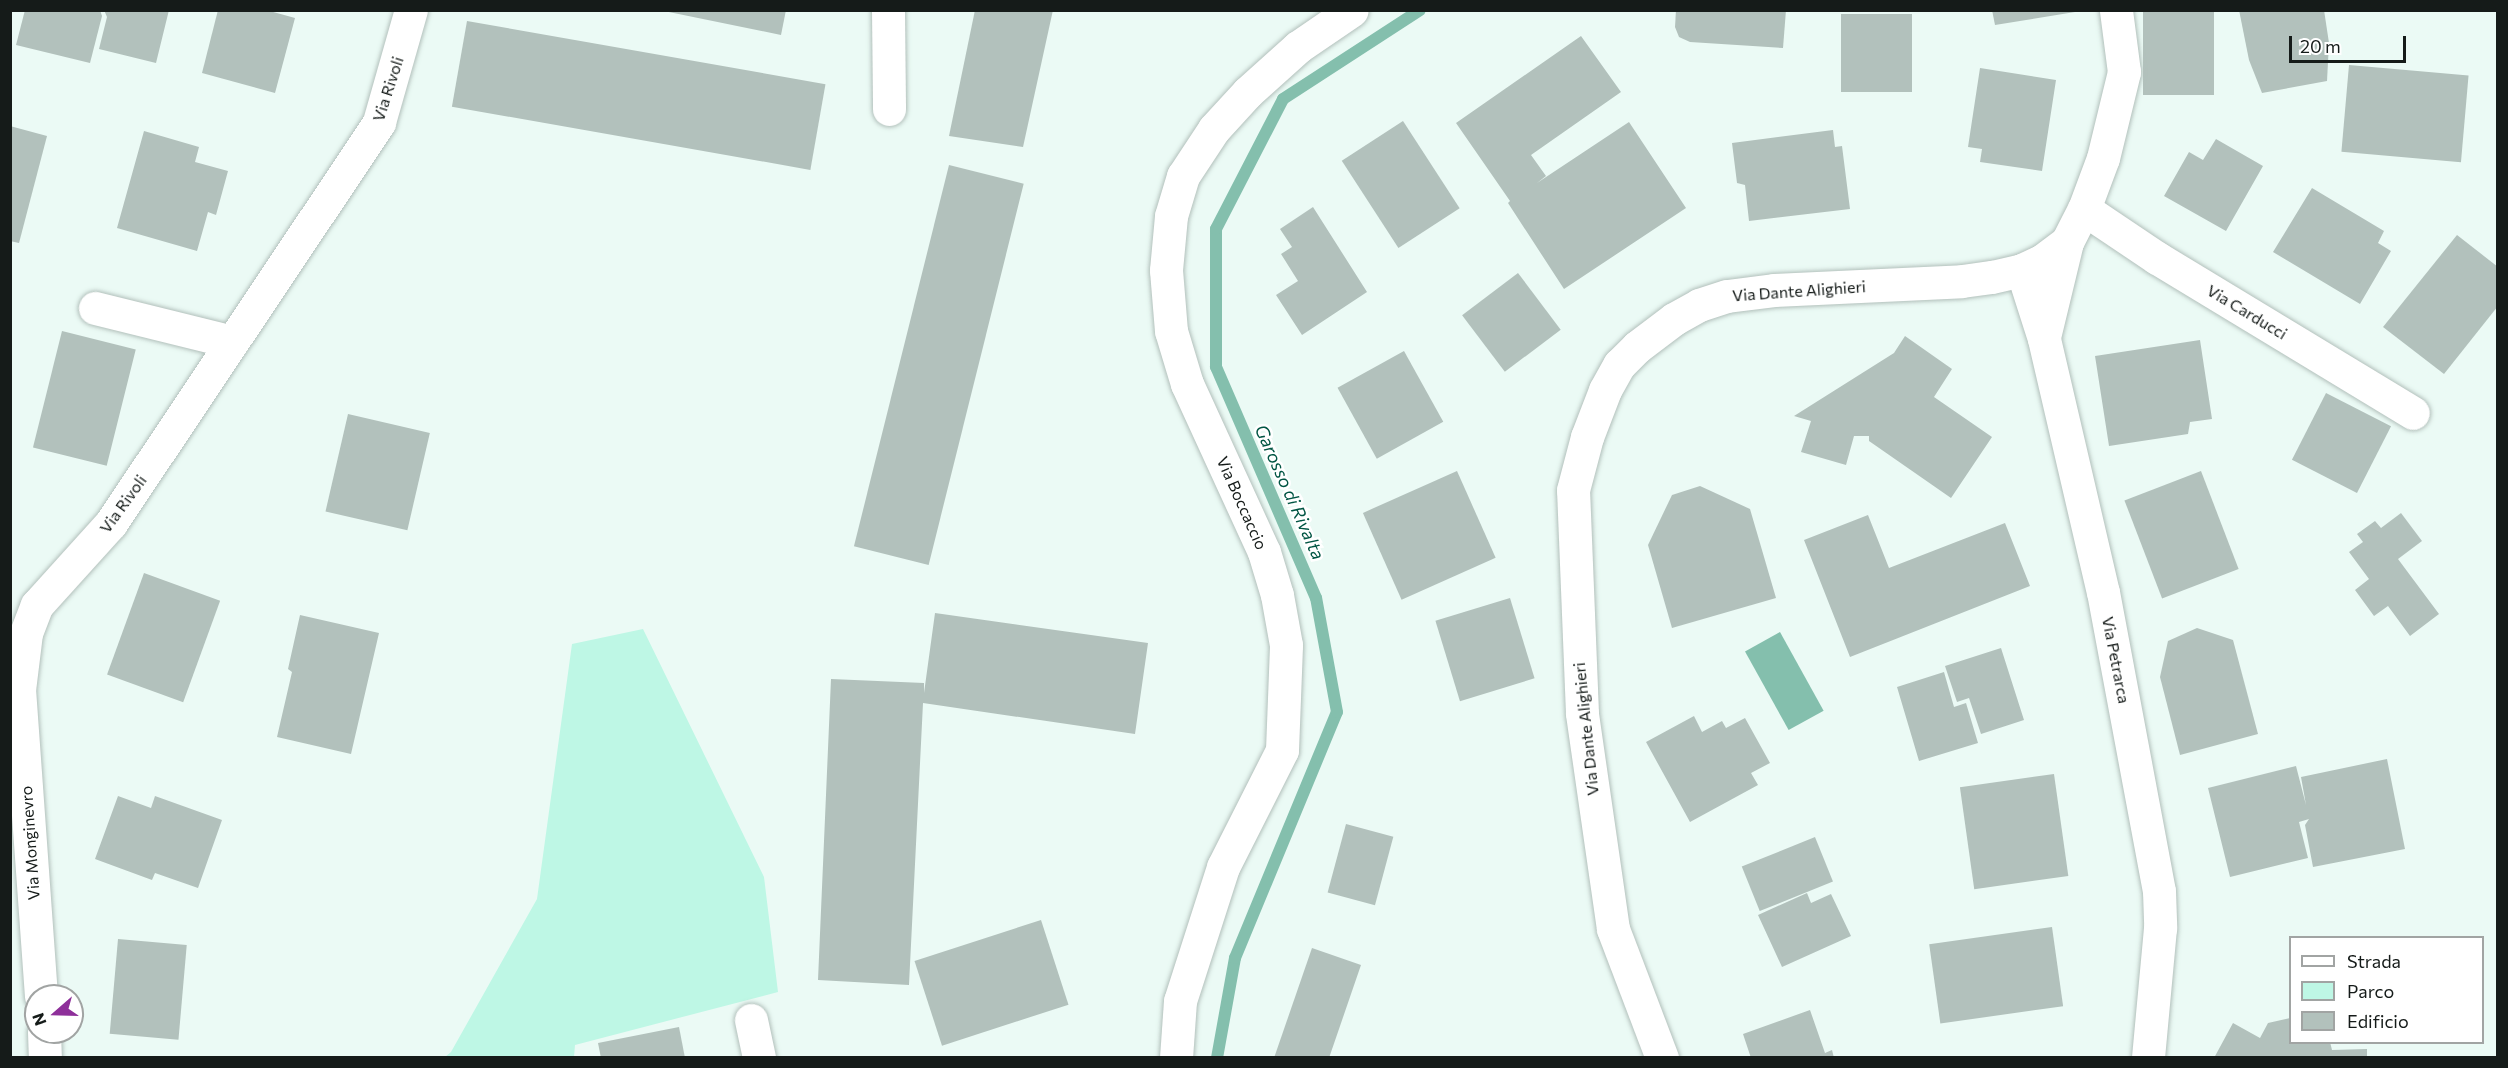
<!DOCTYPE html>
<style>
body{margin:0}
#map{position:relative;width:2508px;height:1068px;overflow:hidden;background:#ebfaf5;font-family:Commissioner,sans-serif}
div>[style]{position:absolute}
.green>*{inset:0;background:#bef7e5}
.water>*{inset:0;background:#84bfad;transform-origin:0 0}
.stream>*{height:12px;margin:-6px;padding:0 6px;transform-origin:6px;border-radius:6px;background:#84bfad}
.building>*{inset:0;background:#b2c1bc;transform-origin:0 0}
.roads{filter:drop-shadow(0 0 2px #b2c0bb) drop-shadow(0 0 2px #b2c0bb)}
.minor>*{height:33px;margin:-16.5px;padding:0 16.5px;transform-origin:16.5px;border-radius:16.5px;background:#fff}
span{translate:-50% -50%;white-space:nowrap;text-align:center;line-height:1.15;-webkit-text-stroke:5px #fff;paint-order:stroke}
.street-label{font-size:16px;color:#151b19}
.water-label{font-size:18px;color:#005543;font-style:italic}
.frame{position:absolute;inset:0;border:12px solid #151b19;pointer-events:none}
.legend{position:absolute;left:2289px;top:936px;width:195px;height:108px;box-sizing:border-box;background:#fff;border:2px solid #a1a4a3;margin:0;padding:8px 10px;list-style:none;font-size:18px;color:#151b19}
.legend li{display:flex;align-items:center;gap:12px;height:30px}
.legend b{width:30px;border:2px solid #a1a4a3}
.north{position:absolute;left:24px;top:984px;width:60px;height:60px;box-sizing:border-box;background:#fff;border:2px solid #a1a4a3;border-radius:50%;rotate:250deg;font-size:16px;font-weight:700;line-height:24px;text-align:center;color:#151b19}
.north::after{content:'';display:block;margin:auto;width:21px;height:27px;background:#8e309a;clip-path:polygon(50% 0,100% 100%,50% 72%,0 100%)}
.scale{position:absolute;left:2289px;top:36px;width:117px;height:27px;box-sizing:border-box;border:3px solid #151b19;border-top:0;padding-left:8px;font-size:18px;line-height:21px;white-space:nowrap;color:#151b19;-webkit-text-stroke:4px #fff;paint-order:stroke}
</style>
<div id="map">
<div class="green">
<div style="clip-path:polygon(643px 629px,764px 877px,778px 992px,575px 1045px,574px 1057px,445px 1057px,451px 1052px,537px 899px,572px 644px)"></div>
</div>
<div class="water">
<div style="left:1780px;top:632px;width:90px;height:40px;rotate:61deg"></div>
</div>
<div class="stream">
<div style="left:1217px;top:1058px;width:102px;rotate:-79.8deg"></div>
<div style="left:1235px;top:958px;width:266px;rotate:-67.5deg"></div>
<div style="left:1337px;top:712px;width:116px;rotate:-100.4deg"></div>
<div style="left:1316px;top:598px;width:252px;rotate:-113.4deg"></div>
<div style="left:1216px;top:367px;width:138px;rotate:-90deg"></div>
<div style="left:1216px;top:229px;width:146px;rotate:-62.7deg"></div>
<div style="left:1283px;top:99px;width:163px;rotate:-33deg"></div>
</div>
<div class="building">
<div style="clip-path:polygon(25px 10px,100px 10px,102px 16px,90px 63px,16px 45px)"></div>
<div style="clip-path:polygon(104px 10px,169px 10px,156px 63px,99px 49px,107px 17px)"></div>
<div style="clip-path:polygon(218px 10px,266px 10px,295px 18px,275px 93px,202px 73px)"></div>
<div style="clip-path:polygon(659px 10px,786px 10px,781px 35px)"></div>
<div style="clip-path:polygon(975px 10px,1053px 10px,1023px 147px,949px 136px)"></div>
<div style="clip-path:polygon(1676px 10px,1786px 10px,1783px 48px,1690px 42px,1679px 37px,1675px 27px)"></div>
<div style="clip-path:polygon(1992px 10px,2075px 10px,2075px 12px,1995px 25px)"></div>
<div style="left:2143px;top:10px;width:71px;height:85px"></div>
<div style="clip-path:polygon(2239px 10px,2324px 10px,2329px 43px,2327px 81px,2262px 93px,2249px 60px)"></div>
<div style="left:1841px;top:14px;width:71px;height:78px"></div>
<div style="left:467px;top:21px;width:364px;height:87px;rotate:10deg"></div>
<div style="clip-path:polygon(1581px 36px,1621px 92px,1531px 155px,1546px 176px,1537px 183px,1629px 122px,1686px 208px,1564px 289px,1508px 203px,1510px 201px,1456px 123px)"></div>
<div style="left:2349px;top:65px;width:120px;height:87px;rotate:5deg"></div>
<div style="clip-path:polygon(1980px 68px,2056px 80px,2042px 171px,1980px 162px,1982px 149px,1968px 147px)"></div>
<div style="left:1403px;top:121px;width:104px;height:73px;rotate:57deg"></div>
<div style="clip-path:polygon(10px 126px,47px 136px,19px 243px,10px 241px)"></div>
<div style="clip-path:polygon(1833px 130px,1835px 147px,1842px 146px,1850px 209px,1749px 221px,1745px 185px,1737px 183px,1732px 143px)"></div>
<div style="clip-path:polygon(144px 131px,199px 147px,195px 162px,228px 171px,216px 215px,208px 212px,197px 251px,117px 228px)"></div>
<div style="clip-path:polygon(2216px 139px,2263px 166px,2226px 231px,2164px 196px,2189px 152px,2203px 160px)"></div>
<div style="left:949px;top:165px;width:77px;height:393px;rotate:14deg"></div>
<div style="clip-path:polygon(2312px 188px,2384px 231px,2378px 243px,2391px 251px,2360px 304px,2273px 252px)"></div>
<div style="clip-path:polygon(1313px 207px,1367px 292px,1302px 335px,1276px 295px,1298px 281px,1281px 254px,1292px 247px,1280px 229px)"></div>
<div style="clip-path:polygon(2457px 235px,2498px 267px,2498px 306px,2444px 374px,2383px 327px)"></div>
<div style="left:1518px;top:273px;width:71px;height:70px;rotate:53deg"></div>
<div style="left:62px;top:331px;width:76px;height:120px;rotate:14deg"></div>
<div style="clip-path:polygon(1905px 336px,1952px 369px,1934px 397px,1992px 437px,1951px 498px,1869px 441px,1869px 436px,1854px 436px,1846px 465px,1801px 452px,1811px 421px,1794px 416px,1894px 353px)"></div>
<div style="clip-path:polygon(2200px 340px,2212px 419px,2190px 422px,2188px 434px,2109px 446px,2095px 356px)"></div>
<div style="left:1404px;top:351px;width:81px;height:76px;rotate:61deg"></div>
<div style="left:2326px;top:393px;width:73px;height:75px;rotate:27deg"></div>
<div style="left:348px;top:414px;width:84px;height:100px;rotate:13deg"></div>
<div style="left:1457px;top:471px;width:95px;height:103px;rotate:66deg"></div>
<div style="left:2201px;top:471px;width:105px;height:82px;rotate:69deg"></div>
<div style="clip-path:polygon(1700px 486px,1750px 509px,1776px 598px,1672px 628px,1648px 545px,1672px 495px)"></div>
<div style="clip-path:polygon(2401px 513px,2422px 541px,2398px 559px,2439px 614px,2410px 636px,2388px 606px,2374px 616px,2355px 590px,2369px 579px,2349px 552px,2363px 542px,2357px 534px,2375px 521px,2381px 528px)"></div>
<div style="clip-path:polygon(1868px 515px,1889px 568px,2005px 523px,2030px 586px,1850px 657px,1804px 540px)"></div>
<div style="left:144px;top:573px;width:81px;height:108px;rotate:20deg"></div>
<div style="left:1510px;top:598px;width:84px;height:78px;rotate:73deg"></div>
<div style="clip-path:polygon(935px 613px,1148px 643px,1135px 734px,923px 703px,909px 985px,818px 980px,831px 679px,924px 683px,924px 693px)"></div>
<div style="clip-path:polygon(300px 615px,379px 633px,351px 754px,277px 737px,292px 672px,288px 669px)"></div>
<div style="clip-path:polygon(2197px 628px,2233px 640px,2258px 734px,2180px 755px,2160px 677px,2168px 641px)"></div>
<div style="clip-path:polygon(2001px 648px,2024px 720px,1981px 734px,1969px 698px,1957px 702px,1945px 666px)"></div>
<div style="clip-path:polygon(1944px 672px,1954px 707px,1966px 703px,1978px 743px,1919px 761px,1897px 687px)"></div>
<div style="clip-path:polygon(1694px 716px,1702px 732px,1722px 721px,1726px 728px,1745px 718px,1770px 763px,1751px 773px,1758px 785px,1690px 822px,1646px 742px)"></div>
<div style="clip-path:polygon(2387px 759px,2405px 849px,2313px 867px,2305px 825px,2309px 819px,2299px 822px,2308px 858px,2230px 877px,2208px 788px,2296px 766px,2306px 805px,2301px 777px)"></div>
<div style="left:2054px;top:774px;width:103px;height:95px;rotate:82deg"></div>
<div style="clip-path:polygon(118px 796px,151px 808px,155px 796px,222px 820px,198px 888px,155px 873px,152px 880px,95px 859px)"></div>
<div style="left:1346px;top:824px;width:49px;height:71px;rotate:15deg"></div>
<div style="left:1815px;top:837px;width:48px;height:79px;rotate:68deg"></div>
<div style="clip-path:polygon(1807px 893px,1811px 903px,1831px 894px,1851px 936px,1782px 967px,1758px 915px)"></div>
<div style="left:1041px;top:920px;width:89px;height:133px;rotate:72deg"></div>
<div style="left:2052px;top:927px;width:80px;height:124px;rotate:82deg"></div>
<div style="left:118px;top:939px;width:69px;height:95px;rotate:5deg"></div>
<div style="clip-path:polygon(1312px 948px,1361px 965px,1329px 1058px,1274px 1058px)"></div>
<div style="clip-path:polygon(1810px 1010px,1825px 1053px,1832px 1050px,1834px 1058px,1751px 1058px,1743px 1034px)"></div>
<div style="clip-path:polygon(2290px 1018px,2290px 1042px,2330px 1042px,2332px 1050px,2367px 1049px,2367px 1058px,2214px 1058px,2233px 1023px,2260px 1038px,2268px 1023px)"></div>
<div style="clip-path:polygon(679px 1027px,685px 1058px,601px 1058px,598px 1043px)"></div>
</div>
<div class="roads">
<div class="minor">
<div style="left:888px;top:10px;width:99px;rotate:89.4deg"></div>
<div style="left:2084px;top:209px;width:88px;rotate:33.9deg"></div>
<div style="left:2157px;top:258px;width:299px;rotate:31.2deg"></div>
<div style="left:2022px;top:270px;width:72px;rotate:72.3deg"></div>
<div style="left:2044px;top:339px;width:260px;rotate:76.9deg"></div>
<div style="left:2103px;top:592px;width:304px;rotate:79.4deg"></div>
<div style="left:2159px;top:891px;width:37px;rotate:88deg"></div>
<div style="left:2160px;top:928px;width:131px;rotate:95.3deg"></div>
<div style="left:95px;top:308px;width:141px;rotate:13.9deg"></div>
<div style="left:2044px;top:337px;width:98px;rotate:-76.4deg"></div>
<div style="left:41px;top:996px;width:307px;rotate:-94.1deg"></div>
<div style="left:19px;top:690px;width:57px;rotate:-83deg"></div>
<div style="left:26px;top:633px;width:30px;rotate:-69deg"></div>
<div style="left:37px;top:605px;width:110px;rotate:-47.9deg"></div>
<div style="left:111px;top:523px;width:482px;rotate:-56.2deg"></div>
<div style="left:379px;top:122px;width:116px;rotate:-74.1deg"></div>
<div style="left:751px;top:1020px;width:39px;rotate:78deg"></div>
<div style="left:44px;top:1032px;width:26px;rotate:88deg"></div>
<div style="left:1176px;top:1058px;width:57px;rotate:-86deg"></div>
<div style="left:1180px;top:1001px;width:141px;rotate:-72.2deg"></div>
<div style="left:1223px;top:867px;width:131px;rotate:-63.2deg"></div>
<div style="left:1282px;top:750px;width:105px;rotate:-87.8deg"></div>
<div style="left:1286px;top:645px;width:51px;rotate:-100.2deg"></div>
<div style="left:1277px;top:595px;width:45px;rotate:-106.8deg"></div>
<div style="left:1264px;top:552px;width:185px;rotate:-114.6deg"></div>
<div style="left:1187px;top:384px;width:55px;rotate:-106.8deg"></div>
<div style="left:1171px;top:331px;width:61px;rotate:-94.7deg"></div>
<div style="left:1166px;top:270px;width:54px;rotate:-84.7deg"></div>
<div style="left:1171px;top:216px;width:42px;rotate:-73.3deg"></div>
<div style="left:1183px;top:176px;width:56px;rotate:-56.6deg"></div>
<div style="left:1214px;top:129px;width:50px;rotate:-47.4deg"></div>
<div style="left:1248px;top:92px;width:67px;rotate:-42deg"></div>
<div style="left:1298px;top:47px;width:65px;rotate:-34.4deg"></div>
<div style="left:1662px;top:1058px;width:138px;rotate:-110.8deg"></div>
<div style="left:1613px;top:929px;width:218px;rotate:-98.2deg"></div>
<div style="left:1582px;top:713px;width:223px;rotate:-92.3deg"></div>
<div style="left:1573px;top:490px;width:55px;rotate:-75.2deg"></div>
<div style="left:1587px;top:437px;width:50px;rotate:-69deg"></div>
<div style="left:1605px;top:390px;width:29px;rotate:-61deg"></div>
<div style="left:1619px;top:365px;width:25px;rotate:-45deg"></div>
<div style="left:1637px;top:347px;width:46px;rotate:-37.1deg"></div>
<div style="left:1674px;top:319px;width:29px;rotate:-29deg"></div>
<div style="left:1699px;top:305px;width:29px;rotate:-18deg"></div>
<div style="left:1727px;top:296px;width:47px;rotate:-7.3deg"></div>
<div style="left:1774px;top:290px;width:188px;rotate:-2.7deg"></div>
<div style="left:1962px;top:281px;width:30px;rotate:-8deg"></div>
<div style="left:1992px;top:277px;width:31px;rotate:-13deg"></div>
<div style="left:2022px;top:270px;width:23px;rotate:-25deg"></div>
<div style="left:2043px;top:260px;width:30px;rotate:-37deg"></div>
<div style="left:2067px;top:242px;width:37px;rotate:-63deg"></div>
<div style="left:2084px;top:209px;width:54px;rotate:-69.6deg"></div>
<div style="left:2103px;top:158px;width:89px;rotate:-76.3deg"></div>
<div style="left:2124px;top:72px;width:63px;rotate:-97.4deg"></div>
</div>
</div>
<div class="street-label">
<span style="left:388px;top:89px;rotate:-72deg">Via Rivoli</span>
<span style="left:1799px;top:291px;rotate:-4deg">Via Dante Alighieri</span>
<span style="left:2247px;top:312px;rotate:31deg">Via Carducci</span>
<span style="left:1242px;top:503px;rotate:66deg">Via Boccaccio</span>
<span style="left:123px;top:504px;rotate:-54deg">Via Rivoli</span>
<span style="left:2116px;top:660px;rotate:79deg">Via Petrarca</span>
<span style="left:1586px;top:729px;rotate:-96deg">Via Dante Alighieri</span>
<span style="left:30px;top:843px;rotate:-94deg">Via Monginevro</span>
</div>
<div class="water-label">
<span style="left:1290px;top:492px;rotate:66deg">Garosso di Rivalta</span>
</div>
<div class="frame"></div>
<ul class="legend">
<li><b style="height:8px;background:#fff"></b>Strada</li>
<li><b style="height:16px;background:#bef7e5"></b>Parco</li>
<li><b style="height:16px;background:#b2c1bc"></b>Edificio</li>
</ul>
<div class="north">N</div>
<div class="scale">20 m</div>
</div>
